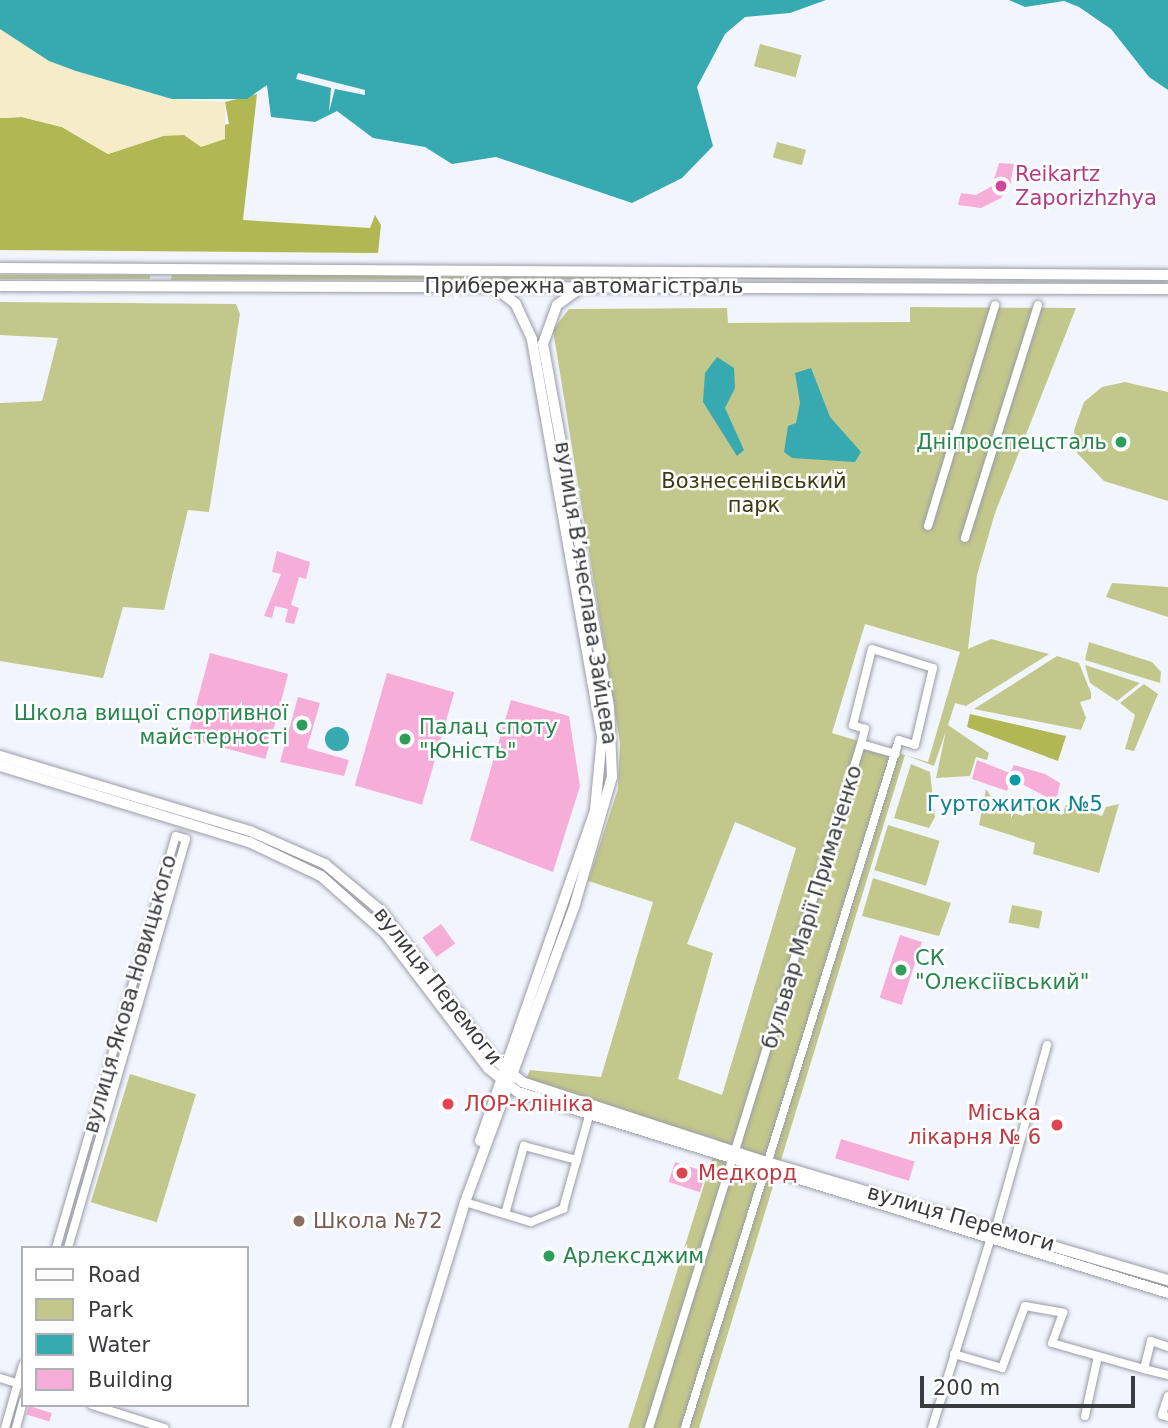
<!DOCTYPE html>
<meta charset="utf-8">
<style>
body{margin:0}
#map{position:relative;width:1168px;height:1428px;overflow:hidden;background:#f3f5fe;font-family:"DejaVu Sans",sans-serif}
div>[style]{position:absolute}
.green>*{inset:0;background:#c2c88b;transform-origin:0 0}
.forest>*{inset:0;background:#b1b753}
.sand>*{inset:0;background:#f6ecc7}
.water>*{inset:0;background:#36a9b1}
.round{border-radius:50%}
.pier>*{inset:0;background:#f3f5fe}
.building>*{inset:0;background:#f6aed9;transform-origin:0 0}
.roads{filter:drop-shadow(0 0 2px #9b9ca5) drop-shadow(0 0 2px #9b9ca5)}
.minor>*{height:8px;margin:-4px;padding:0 4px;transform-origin:4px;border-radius:4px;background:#fff}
.major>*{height:10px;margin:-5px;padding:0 5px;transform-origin:5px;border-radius:5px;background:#fff}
.dots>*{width:19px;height:19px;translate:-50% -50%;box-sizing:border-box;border:4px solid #fff;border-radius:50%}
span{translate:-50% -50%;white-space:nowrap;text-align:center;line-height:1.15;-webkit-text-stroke:5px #fff;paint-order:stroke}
.hotel-label{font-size:21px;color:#b23c85}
.left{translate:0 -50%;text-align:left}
.street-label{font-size:21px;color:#3a3b3e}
.leisure-label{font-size:21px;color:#27864d}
.right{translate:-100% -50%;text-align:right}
.park-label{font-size:21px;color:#393b10}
.culture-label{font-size:21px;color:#0d838f}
.health-label{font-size:21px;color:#be3a42}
.education-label{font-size:21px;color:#785e54}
.legend{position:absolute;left:21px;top:1246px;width:228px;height:161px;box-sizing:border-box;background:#fff;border:2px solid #b0b1b2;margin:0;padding:9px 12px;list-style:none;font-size:21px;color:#3a3b3e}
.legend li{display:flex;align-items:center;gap:14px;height:35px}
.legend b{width:35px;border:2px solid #b0b1b2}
.scale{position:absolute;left:920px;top:1376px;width:215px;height:32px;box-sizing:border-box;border:4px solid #3a3b3e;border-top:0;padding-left:9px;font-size:21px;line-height:24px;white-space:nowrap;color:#3a3b3e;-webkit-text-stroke:5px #fff;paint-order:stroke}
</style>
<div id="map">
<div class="green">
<div style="left:760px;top:44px;width:43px;height:23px;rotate:15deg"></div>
<div style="left:777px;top:142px;width:30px;height:16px;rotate:15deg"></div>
<div style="clip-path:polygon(301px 274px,471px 277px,1067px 278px,171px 280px,172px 275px)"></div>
<div style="left:0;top:275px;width:150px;height:4px"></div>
<div style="clip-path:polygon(0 302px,236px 304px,240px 314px,209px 512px,188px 510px,164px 610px,123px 607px,103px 678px,0 661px,0 403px,42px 401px,58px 338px,0 335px)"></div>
<div style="clip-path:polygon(evenodd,910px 307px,1076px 308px,995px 513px,977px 575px,968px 649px,991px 639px,1049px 654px,966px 706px,955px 703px,948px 725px,989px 753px,987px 760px,976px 757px,970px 776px,936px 778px,946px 731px,934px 766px,905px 755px,699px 1428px,628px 1428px,718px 1140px,525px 1081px,530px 1070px,601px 1077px,653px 902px,588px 881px,618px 789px,620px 743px,553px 330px,569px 309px,727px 308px,728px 323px,910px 322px,910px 307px,865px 624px,960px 652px,928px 762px,832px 733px,865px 624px,910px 307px,735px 822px,796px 848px,722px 1095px,678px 1079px,713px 953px,687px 944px,735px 822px)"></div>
<div style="clip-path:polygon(1125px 382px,1168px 392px,1168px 501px,1104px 481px,1077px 453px,1074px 430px,1084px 402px,1102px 387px)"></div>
<div style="clip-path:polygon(1112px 583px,1168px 587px,1168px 617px,1106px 597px)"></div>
<div style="clip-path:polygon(1089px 642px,1152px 662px,1161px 672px,1160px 683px,1085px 660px)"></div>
<div style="clip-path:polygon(1057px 656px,1079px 663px,1091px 693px,1091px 699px,1080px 702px,1086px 718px,1081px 730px,974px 709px)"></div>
<div style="clip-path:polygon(1085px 665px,1140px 683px,1117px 701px,1090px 683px)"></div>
<div style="clip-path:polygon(1144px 684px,1158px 694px,1134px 751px,1125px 749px,1135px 715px,1120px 703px)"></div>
<div style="clip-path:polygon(911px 764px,930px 772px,935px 817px,929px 828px,894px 818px)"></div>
<div style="clip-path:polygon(986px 789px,998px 807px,1023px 816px,1033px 807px,1062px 815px,1066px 805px,1102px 816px,1106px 807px,1119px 804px,1099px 873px,1033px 854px,1035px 843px,979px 825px)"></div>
<div style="left:888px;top:825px;width:54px;height:47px;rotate:17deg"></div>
<div style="clip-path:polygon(873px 878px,951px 903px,939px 936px,862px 916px)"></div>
<div style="left:1012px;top:905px;width:31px;height:18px;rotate:11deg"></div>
<div style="left:130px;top:1074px;width:69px;height:134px;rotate:17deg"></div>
</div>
<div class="forest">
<div style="clip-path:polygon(257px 94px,243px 220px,370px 228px,375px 215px,381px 225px,378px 253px,0 250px,0 118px,22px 117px,62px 127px,108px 154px,163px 136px,229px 124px,225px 102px)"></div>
<div style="clip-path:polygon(970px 714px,1066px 736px,1058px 761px,967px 727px)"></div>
</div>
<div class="sand">
<div style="clip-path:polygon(0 29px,76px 71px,171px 99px,225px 102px,225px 139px,201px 147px,184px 135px,163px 136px,108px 154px,62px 127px,22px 117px,0 118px)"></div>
</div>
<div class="water">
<div style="clip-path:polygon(0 0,826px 0,790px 13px,745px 17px,725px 34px,697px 87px,713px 146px,682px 178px,632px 203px,496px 157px,452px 164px,425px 147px,373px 138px,337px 111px,315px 122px,271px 117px,267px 85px,247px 99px,172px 99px,76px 71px,49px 61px,0 29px)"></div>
<div style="clip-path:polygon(1009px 0,1168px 0,1168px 90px,1149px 77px,1111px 29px,1079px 7px,1064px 1px,1025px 7px)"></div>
<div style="clip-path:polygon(717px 357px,734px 368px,735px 388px,725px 408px,744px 450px,737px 456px,703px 402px,705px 373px)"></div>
<div style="clip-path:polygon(811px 368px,830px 417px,861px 452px,855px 462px,792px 458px,784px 452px,788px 426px,796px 423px,800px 403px,795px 373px)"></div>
<div class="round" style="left:325px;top:727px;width:24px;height:24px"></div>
</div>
<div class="pier">
<div style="clip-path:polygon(298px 73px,365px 90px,365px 95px,335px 89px,329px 112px,331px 88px,296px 79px)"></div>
</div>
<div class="building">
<div style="clip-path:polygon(999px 163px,1014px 164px,1010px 186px,1001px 198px,981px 208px,958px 205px,961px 193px,976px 195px,992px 186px)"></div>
<div style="clip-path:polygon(277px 551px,310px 562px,306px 579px,299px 577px,291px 605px,299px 608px,294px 624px,285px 622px,288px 609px,275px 606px,272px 618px,264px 616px,281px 574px,272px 572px)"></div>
<div style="left:210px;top:653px;width:81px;height:88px;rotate:15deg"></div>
<div style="left:387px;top:673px;width:70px;height:117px;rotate:16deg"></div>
<div style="clip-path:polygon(298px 697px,320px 703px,307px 748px,349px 760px,344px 776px,280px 762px)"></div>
<div style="clip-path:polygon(511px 700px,569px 716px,580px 786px,553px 872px,470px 840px)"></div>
<div style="clip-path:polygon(977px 760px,1010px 773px,1014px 765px,1045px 774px,1060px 783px,1056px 802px,1018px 782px,1010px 782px,1007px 791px,972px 779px)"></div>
<div style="left:441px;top:924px;width:24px;height:23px;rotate:54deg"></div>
<div style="left:900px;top:935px;width:23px;height:66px;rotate:18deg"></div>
<div style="left:841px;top:1139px;width:77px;height:20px;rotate:17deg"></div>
<div style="left:675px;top:1162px;width:33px;height:21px;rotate:18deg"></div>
<div style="left:29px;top:1406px;width:24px;height:9px;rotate:17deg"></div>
</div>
<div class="roads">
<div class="minor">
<div style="left:928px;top:526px;width:231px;rotate:-73.1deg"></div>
<div style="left:965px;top:538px;width:244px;rotate:-72.6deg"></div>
<div style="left:861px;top:744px;width:36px;rotate:16deg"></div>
<div style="left:465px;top:1202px;width:69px;rotate:16.9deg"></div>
<div style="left:531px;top:1222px;width:35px;rotate:-22deg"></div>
<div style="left:563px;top:1209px;width:97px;rotate:-74.4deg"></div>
<div style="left:505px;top:1214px;width:71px;rotate:-74.4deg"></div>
<div style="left:524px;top:1146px;width:55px;rotate:14.8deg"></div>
<div style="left:996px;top:1227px;width:189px;rotate:-74.3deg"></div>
<div style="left:56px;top:1248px;width:429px;rotate:-73.8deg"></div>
<div style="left:176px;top:836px;width:10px;rotate:17deg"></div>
<div style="left:186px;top:839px;width:426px;rotate:106.1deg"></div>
<div style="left:954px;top:1354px;width:50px;rotate:16.3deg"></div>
<div style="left:1002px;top:1368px;width:66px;rotate:-69.6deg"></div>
<div style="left:1025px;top:1306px;width:39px;rotate:10deg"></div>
<div style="left:1063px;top:1313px;width:32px;rotate:110deg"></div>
<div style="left:1052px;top:1343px;width:96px;rotate:15.8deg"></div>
<div style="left:1144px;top:1369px;width:29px;rotate:-76deg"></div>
<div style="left:1151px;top:1341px;width:18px;rotate:19deg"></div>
<div style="left:1144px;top:1369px;width:25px;rotate:14deg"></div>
<div style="left:0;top:1378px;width:24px;rotate:17deg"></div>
<div style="left:1168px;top:1396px;width:20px;rotate:108deg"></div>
<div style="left:1162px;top:1415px;width:6px;rotate:18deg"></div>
<div style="left:92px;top:1405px;width:76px;rotate:17.7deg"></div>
<div style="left:1085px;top:1416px;width:61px;rotate:-77.8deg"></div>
<div style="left:5px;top:1428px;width:66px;rotate:-74.1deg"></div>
<div style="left:16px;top:1428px;width:28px;rotate:-75deg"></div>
<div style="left:649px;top:1428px;width:716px;rotate:-72.78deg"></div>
<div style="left:861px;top:744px;width:16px;rotate:-75deg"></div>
<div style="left:865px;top:729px;width:13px;rotate:-162deg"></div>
<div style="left:853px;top:725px;width:78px;rotate:-76deg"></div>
<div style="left:872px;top:649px;width:64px;rotate:17.3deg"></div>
<div style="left:933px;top:668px;width:79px;rotate:103.2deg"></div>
<div style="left:915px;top:745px;width:17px;rotate:-163deg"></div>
<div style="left:899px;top:740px;width:721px;rotate:107.28deg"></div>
<div style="left:932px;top:1428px;width:200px;rotate:-72.8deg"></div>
</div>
<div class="major">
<div style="left:0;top:268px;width:1168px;rotate:0.34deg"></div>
<div style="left:0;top:286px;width:1168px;rotate:0.15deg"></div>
<div style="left:0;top:756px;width:261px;rotate:16.7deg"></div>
<div style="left:250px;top:831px;width:82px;rotate:23.7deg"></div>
<div style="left:325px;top:864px;width:73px;rotate:40deg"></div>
<div style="left:381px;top:911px;width:186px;rotate:52.6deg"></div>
<div style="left:494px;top:1059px;width:36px;rotate:39deg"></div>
<div style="left:522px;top:1082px;width:261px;rotate:18.1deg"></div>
<div style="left:770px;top:1163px;width:415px;rotate:16.4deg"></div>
<div style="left:0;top:766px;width:260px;rotate:17deg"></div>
<div style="left:249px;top:842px;width:80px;rotate:25.3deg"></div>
<div style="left:321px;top:876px;width:87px;rotate:41.7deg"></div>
<div style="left:386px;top:934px;width:168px;rotate:52.7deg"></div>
<div style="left:488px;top:1068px;width:38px;rotate:39deg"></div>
<div style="left:518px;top:1092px;width:680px;rotate:17.18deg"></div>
<div style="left:480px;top:1141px;width:350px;rotate:-70.8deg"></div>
<div style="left:595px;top:810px;width:73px;rotate:-84.5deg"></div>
<div style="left:602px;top:737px;width:404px;rotate:-100deg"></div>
<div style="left:532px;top:339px;width:38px;rotate:-115deg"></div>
<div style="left:516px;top:304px;width:28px;rotate:-142deg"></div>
<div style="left:396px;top:1428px;width:236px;rotate:-73deg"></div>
<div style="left:465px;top:1202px;width:318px;rotate:-69.7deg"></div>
<div style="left:575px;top:904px;width:132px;rotate:-73.8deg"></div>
<div style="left:612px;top:777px;width:70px;rotate:-92.5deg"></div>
<div style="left:609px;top:707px;width:369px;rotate:-100.3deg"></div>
<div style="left:543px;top:344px;width:41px;rotate:-70.3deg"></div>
<div style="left:557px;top:305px;width:32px;rotate:-36deg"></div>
</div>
</div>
<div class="dots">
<div style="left:1001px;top:186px;background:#d1479c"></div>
<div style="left:1121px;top:442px;background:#2e9e5b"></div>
<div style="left:302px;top:725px;background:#2e9e5b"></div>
<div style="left:405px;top:739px;background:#2e9e5b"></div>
<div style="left:1015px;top:780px;background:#0f9aa8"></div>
<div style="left:901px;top:970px;background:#2e9e5b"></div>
<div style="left:448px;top:1104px;background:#e0444e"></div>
<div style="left:1057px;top:1125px;background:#e0444e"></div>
<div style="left:682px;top:1173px;background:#e0444e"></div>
<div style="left:299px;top:1221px;background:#8d6e63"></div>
<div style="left:549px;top:1256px;background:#2e9e5b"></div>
</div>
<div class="hotel-label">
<span class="left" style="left:1015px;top:186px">Reikartz<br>Zaporizhzhya</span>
</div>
<div class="street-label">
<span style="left:584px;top:286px">Прибережна автомагістраль</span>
<span style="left:586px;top:593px;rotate:81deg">вулиця Вʼячеслава Зайцева</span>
<span style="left:812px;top:907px;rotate:-73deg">бульвар Марії Примаченко</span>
<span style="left:438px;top:986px;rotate:52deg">вулиця Перемоги</span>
<span style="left:130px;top:994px;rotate:-74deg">вулиця Якова Новицького</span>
<span style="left:961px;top:1218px;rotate:16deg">вулиця Перемоги</span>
</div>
<div class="leisure-label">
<span class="right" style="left:1107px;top:442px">Дніпроспецсталь</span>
<span class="right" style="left:288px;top:725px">Школа вищої спортивної<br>майстерності</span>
<span class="left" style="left:419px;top:739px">Палац споту<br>"Юність"</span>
<span class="left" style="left:915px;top:970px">СК<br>"Олексіївський"</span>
<span class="left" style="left:563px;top:1256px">Арлексджим</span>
</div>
<div class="park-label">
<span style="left:754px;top:493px">Вознесенівський<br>парк</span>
</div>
<div class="culture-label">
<span style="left:1015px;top:804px">Гуртожиток №5</span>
</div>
<div class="health-label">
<span class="left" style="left:464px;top:1104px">ЛОР-клініка</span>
<span class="right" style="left:1041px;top:1125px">Мiська<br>лiкарня № 6</span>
<span class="left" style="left:698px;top:1173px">Медкорд</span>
</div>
<div class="education-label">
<span class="left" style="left:313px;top:1221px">Школа №72</span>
</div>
<ul class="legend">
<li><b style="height:9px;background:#fff"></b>Road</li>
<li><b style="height:19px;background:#c2c88b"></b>Park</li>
<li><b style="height:19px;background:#36a9b1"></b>Water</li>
<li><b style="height:19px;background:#f6aed9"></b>Building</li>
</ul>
<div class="scale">200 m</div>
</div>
